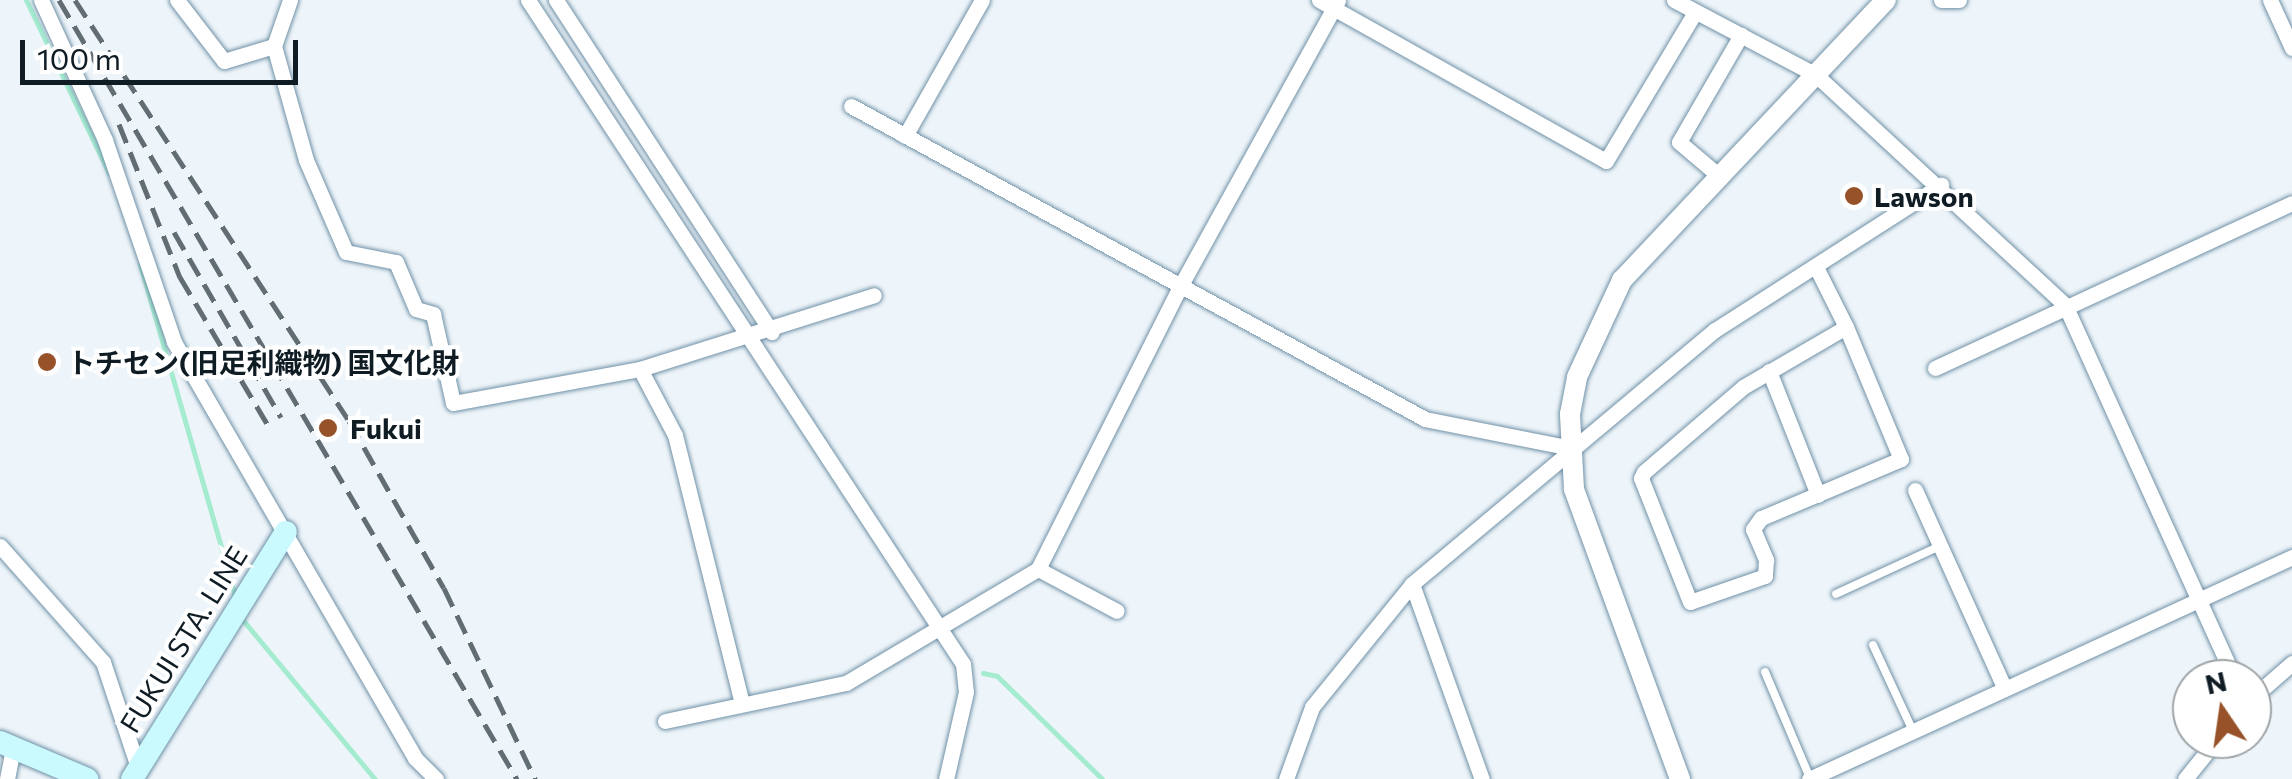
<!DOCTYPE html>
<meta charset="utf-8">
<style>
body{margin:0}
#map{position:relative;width:2292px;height:779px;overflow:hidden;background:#eef5fa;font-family:Commissioner,"Noto Sans JP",sans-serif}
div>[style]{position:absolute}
.stream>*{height:5px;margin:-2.5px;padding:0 2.5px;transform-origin:2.5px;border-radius:2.5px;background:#a5ebd0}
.roads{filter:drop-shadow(0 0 2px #7091a7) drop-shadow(0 0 2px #7091a7)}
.service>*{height:8px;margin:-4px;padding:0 4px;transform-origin:4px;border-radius:4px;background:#fff}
.minor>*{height:15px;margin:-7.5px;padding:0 7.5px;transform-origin:7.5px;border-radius:7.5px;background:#fff}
.tertiary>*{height:20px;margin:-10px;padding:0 10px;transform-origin:10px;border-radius:10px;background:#fff}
.secondary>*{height:22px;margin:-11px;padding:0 11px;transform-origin:11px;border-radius:11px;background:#cafafe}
.rail>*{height:5px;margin-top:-2.5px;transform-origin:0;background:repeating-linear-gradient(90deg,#626d73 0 20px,transparent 0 30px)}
.dots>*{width:28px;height:28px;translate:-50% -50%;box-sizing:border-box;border:5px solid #fff;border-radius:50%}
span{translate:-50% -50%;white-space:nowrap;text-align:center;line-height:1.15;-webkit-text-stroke:8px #fff;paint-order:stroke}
.poi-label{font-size:28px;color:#0f1c24;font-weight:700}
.left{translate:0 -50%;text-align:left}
.street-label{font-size:28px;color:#0f1c24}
.north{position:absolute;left:2172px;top:659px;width:100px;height:100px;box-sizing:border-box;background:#fff;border:2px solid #9fa4a7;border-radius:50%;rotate:347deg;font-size:28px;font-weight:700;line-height:40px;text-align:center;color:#0f1c24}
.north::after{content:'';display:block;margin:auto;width:35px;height:45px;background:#985229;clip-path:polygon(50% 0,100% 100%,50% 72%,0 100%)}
.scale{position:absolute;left:20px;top:40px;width:278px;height:45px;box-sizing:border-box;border:5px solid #0f1c24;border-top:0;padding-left:12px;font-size:30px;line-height:35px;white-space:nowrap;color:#0f1c24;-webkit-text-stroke:8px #fff;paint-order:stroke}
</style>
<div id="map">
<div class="stream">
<div style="left:26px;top:0;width:192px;rotate:64.4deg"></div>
<div style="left:140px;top:264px;width:348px;rotate:74deg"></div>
<div style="left:242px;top:619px;width:208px;rotate:50.3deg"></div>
<div style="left:983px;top:673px;width:14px;rotate:12deg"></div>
<div style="left:997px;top:676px;width:147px;rotate:44.4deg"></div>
</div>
<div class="roads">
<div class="service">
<div style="left:1836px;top:594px;width:115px;rotate:-24.8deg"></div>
<div style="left:1873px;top:645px;width:95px;rotate:65.1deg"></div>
<div style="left:1765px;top:672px;width:115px;rotate:67deg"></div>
</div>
<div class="minor">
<div style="left:41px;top:0;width:154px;rotate:65.4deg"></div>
<div style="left:105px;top:140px;width:213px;rotate:71.1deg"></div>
<div style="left:174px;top:342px;width:481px;rotate:59.9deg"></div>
<div style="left:415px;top:758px;width:30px;rotate:45deg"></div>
<div style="left:177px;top:0;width:77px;rotate:52.4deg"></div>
<div style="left:224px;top:61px;width:52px;rotate:-16.7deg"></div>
<div style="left:274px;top:46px;width:118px;rotate:74.3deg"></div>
<div style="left:306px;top:160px;width:100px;rotate:66.5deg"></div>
<div style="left:346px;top:252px;width:51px;rotate:11.3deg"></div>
<div style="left:396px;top:262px;width:51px;rotate:66.9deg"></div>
<div style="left:416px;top:309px;width:18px;rotate:16deg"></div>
<div style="left:433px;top:314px;width:91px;rotate:77.3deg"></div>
<div style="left:453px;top:403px;width:190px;rotate:-10.3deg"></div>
<div style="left:640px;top:369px;width:245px;rotate:-17.5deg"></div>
<div style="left:528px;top:0;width:794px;rotate:56.77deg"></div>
<div style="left:963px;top:664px;width:28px;rotate:84deg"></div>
<div style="left:966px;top:692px;width:89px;rotate:102.9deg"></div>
<div style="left:556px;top:0;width:396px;rotate:57deg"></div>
<div style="left:1319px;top:0;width:329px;rotate:29.3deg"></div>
<div style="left:1606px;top:161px;width:174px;rotate:-59.1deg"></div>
<div style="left:1674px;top:0;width:161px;rotate:27.8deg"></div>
<div style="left:1816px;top:75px;width:339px;rotate:42.7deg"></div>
<div style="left:2065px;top:305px;width:411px;rotate:65.6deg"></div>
<div style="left:1941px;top:0;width:18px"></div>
<div style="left:2270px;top:0;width:53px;rotate:65.4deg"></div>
<div style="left:274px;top:46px;width:49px;rotate:-70.8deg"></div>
<div style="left:851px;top:106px;width:654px;rotate:28.6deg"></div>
<div style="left:1425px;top:419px;width:150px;rotate:11.2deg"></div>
<div style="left:905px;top:136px;width:156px;rotate:-60.5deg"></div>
<div style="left:1718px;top:175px;width:51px;rotate:-139.8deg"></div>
<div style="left:1679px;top:142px;width:124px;rotate:-59.9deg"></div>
<div style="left:1816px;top:267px;width:67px;rotate:63.4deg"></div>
<div style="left:1846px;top:327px;width:143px;rotate:67.4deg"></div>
<div style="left:1901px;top:459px;width:152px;rotate:157.1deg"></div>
<div style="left:1761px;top:518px;width:14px;rotate:126deg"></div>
<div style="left:1753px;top:529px;width:34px;rotate:67deg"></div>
<div style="left:1766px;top:560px;width:16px;rotate:94deg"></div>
<div style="left:1765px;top:576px;width:79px;rotate:160.9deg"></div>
<div style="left:1690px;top:602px;width:133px;rotate:-111.6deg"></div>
<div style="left:1641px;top:478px;width:7px;rotate:-63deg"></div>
<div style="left:1644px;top:472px;width:130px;rotate:-40.6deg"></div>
<div style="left:1743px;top:387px;width:119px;rotate:-30.2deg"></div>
<div style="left:1935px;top:368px;width:393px;rotate:-24.8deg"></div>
<div style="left:640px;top:369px;width:75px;rotate:62.1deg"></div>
<div style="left:675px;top:435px;width:276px;rotate:76deg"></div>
<div style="left:1769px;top:371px;width:133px;rotate:68.4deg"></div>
<div style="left:1915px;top:490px;width:218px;rotate:65.7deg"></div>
<div style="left:0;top:546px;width:155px;rotate:48.4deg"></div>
<div style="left:103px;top:662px;width:111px;rotate:71.6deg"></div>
<div style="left:1038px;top:569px;width:89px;rotate:28deg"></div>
<div style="left:1412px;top:584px;width:207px;rotate:70.3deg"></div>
<div style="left:2252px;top:698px;width:53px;rotate:-41.2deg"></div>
<div style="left:665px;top:721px;width:185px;rotate:-11.9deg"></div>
<div style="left:846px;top:683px;width:223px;rotate:-30.7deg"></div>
<div style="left:1038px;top:569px;width:320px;rotate:-63.3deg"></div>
<div style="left:1182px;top:283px;width:323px;rotate:-61.1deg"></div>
<div style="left:7px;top:779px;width:33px;rotate:-79deg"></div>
<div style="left:1286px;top:779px;width:77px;rotate:-70.1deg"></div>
<div style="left:1312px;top:707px;width:159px;rotate:-50.9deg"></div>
<div style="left:1412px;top:584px;width:395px;rotate:-40deg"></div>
<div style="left:1715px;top:330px;width:269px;rotate:-32.7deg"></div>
<div style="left:1809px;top:779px;width:532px;rotate:-24.68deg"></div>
<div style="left:2185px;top:779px;width:51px;rotate:-51.3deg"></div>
</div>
<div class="tertiary">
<div style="left:1680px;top:779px;width:309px;rotate:-110.1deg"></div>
<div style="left:1574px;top:489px;width:75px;rotate:-93.1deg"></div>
<div style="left:1570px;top:414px;width:38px;rotate:-79deg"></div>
<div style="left:1577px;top:377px;width:107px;rotate:-65.1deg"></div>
<div style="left:1622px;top:280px;width:385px;rotate:-46.7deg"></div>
</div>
<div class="secondary">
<div style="left:0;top:742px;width:95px;rotate:23deg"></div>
<div style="left:132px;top:779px;width:291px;rotate:-58.1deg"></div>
</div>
</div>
<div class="rail">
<div style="left:59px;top:0;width:904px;rotate:59.55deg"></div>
<div style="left:75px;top:0;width:502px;rotate:56.94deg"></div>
<div style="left:349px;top:421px;width:192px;rotate:60.4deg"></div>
<div style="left:444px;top:588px;width:212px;rotate:64.5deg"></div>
<div style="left:119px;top:124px;width:165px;rotate:68.3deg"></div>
<div style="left:180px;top:277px;width:174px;rotate:59.3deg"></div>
<div style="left:174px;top:232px;width:214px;rotate:60deg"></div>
</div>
<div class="dots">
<div style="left:1854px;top:196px;background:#985229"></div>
<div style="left:47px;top:362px;background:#985229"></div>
<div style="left:328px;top:428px;background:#985229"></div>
</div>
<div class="poi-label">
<span class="left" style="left:1874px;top:196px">Lawson</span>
<span class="left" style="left:67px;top:362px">トチセン(旧足利織物) 国文化財</span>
<span class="left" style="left:350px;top:428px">Fukui</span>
</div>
<div class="street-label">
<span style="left:183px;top:639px;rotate:-58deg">FUKUI STA. LINE</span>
</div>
<div class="north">N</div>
<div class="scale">100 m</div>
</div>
